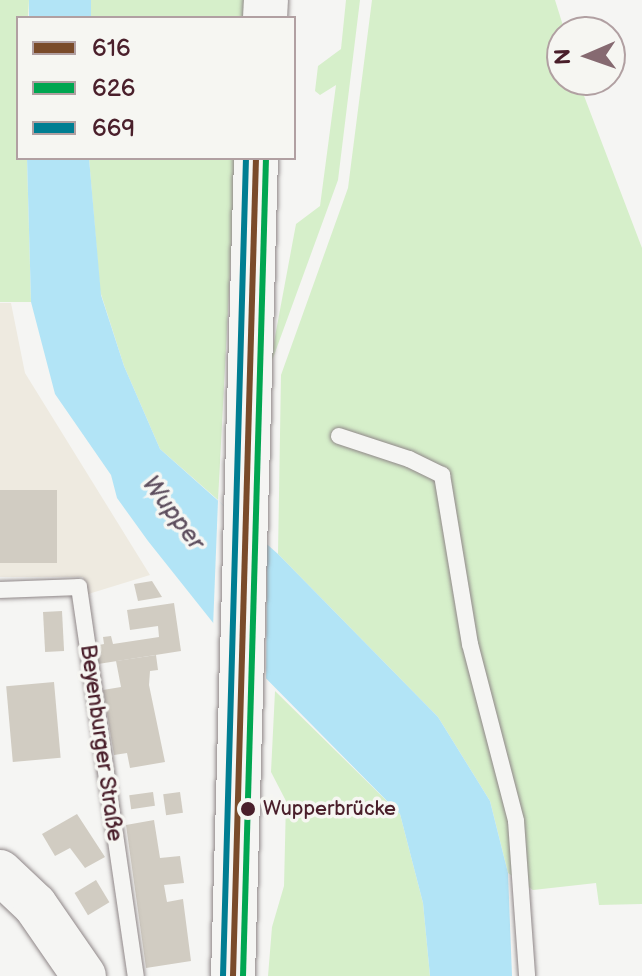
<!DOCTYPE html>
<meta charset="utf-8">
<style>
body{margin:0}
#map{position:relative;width:642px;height:976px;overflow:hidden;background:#f5f5f3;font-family:"Balsamiq Sans",sans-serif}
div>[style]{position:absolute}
.built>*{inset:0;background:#eeeae0}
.green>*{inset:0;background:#d6efca;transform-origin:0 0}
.water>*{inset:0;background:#b2e4f6;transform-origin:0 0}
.pier>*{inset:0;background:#f5f5f3}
.building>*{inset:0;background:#d1ccc2;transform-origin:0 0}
.roads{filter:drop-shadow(0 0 2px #8f8788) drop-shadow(0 0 2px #8f8788)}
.lane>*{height:16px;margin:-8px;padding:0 8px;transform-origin:8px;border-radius:8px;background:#f5f5f3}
.secondary>*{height:44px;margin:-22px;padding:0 22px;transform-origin:22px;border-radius:22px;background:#f5f5f3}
.bus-1>*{height:6px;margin:-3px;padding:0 3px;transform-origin:3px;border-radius:3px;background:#7a4b2a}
.bus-2>*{height:6px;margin:-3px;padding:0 3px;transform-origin:3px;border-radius:3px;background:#00a651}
.bus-3>*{height:6px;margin:-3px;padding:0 3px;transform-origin:3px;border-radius:3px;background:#007e92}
.dots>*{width:22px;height:22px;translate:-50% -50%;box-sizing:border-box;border:4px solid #f6f6f2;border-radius:50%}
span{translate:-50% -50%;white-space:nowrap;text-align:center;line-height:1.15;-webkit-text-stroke:7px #f6f6f2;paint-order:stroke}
.bus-label{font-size:20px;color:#4a1f2b}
.left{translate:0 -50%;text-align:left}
.street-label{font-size:22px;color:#4a1f2b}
.water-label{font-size:24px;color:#5d4e5e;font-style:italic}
.legend{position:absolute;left:16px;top:16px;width:280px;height:144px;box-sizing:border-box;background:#f6f6f2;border:2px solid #b1a0a2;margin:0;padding:10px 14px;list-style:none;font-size:24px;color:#4a1f2b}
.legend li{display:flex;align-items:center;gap:16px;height:40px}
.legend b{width:40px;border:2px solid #b1a0a2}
.north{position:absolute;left:546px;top:16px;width:80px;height:80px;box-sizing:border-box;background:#f6f6f2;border:2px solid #b1a0a2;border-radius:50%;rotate:268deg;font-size:22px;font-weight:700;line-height:32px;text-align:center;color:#4a1f2b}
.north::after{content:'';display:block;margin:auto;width:28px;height:36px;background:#866a71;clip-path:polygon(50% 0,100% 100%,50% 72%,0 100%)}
</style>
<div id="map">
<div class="built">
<div style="clip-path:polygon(0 303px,11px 303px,25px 373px,150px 575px,85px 595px,83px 577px,0 577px)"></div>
</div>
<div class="green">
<div style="clip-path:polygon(0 0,29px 0,28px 18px,18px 18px,18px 158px,27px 158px,31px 302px,0 302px)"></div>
<div style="left:91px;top:0;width:157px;height:18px"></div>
<div style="clip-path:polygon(346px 0,360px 0,338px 180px,269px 369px,296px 224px,320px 206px,336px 85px,320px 95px,315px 91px,318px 66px,341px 49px)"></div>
<div style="clip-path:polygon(372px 0,555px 0,565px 32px,562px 80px,578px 80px,642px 248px,642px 904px,599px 905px,596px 883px,533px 890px,508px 873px,490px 801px,438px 717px,278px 554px,281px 375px,348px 188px)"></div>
<div style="clip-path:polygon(89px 158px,236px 158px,218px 500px,160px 449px,124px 366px,100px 291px)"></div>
<div style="clip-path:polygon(275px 691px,400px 814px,423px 903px,430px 976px,268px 976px,272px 927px,284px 886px,286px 801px,271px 772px)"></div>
</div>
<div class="water">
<div style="left:29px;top:0;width:62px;height:18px"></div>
<div style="clip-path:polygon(27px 158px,89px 158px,101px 295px,124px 366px,160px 449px,278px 554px,438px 717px,490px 801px,508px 873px,512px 976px,430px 976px,423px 903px,400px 814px,222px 634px,148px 541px,117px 498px,111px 475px,55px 394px,31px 302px)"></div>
</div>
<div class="pier">
<div style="clip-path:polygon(218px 500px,267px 553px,266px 687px,213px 628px)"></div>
</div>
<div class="building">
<div style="left:0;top:490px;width:57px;height:73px"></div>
<div style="clip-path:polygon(152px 581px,162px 597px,138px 601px,134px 584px)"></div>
<div style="clip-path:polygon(174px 603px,181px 651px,98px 664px,94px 646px,104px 644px,103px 637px,111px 636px,113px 644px,159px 637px,158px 626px,130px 630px,127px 610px)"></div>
<div style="left:62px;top:611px;width:40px;height:19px;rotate:87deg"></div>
<div style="clip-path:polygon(156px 655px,158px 670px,150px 671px,149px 685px,165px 762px,130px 768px,127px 753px,114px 755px,103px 690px,121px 687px,116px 661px)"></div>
<div style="left:54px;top:682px;width:76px;height:48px;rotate:85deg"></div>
<div style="left:153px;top:792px;width:14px;height:24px;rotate:82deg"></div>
<div style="left:180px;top:792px;width:21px;height:17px;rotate:82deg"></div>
<div style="clip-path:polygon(77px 814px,105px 857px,85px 868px,70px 848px,55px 856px,42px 834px)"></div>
<div style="clip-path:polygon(154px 820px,160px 858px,180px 856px,184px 883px,164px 885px,167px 902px,183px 899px,191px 961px,146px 968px,126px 825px)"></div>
<div style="left:96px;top:880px;width:26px;height:25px;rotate:59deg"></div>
</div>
<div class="roads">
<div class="lane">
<div style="left:339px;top:436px;width:74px;rotate:18.2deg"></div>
<div style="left:409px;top:459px;width:37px;rotate:26deg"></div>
<div style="left:442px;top:475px;width:171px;rotate:80.6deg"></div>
<div style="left:470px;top:644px;width:183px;rotate:75.4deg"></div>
<div style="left:516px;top:821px;width:155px;rotate:85.9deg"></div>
<div style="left:0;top:590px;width:79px;rotate:-2.2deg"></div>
<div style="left:79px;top:587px;width:393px;rotate:81.7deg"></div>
</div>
<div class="secondary">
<div style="left:265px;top:18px;width:18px;rotate:-87deg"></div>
<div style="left:0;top:872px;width:48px;rotate:43.3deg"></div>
<div style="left:35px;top:905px;width:86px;rotate:55.4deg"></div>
<div style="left:233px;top:976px;width:818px;rotate:-88.39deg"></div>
</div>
</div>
<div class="bus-1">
<div style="left:233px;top:976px;width:818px;rotate:-88.39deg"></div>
</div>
<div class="bus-2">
<div style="left:243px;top:976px;width:818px;rotate:-88.39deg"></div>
</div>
<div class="bus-3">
<div style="left:223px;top:976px;width:818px;rotate:-88.39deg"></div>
</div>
<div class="dots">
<div style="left:248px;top:809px;background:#4a1f2b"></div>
</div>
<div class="bus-label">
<span class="left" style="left:263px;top:809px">Wupperbrücke</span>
</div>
<div class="street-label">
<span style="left:101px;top:743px;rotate:82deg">Beyenburger Straße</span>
</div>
<div class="water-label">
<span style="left:173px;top:513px;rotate:53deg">Wupper</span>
</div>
<ul class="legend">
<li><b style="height:10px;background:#7a4b2a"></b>616</li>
<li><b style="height:10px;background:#00a651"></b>626</li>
<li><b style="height:10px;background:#007e92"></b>669</li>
</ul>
<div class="north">N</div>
</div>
